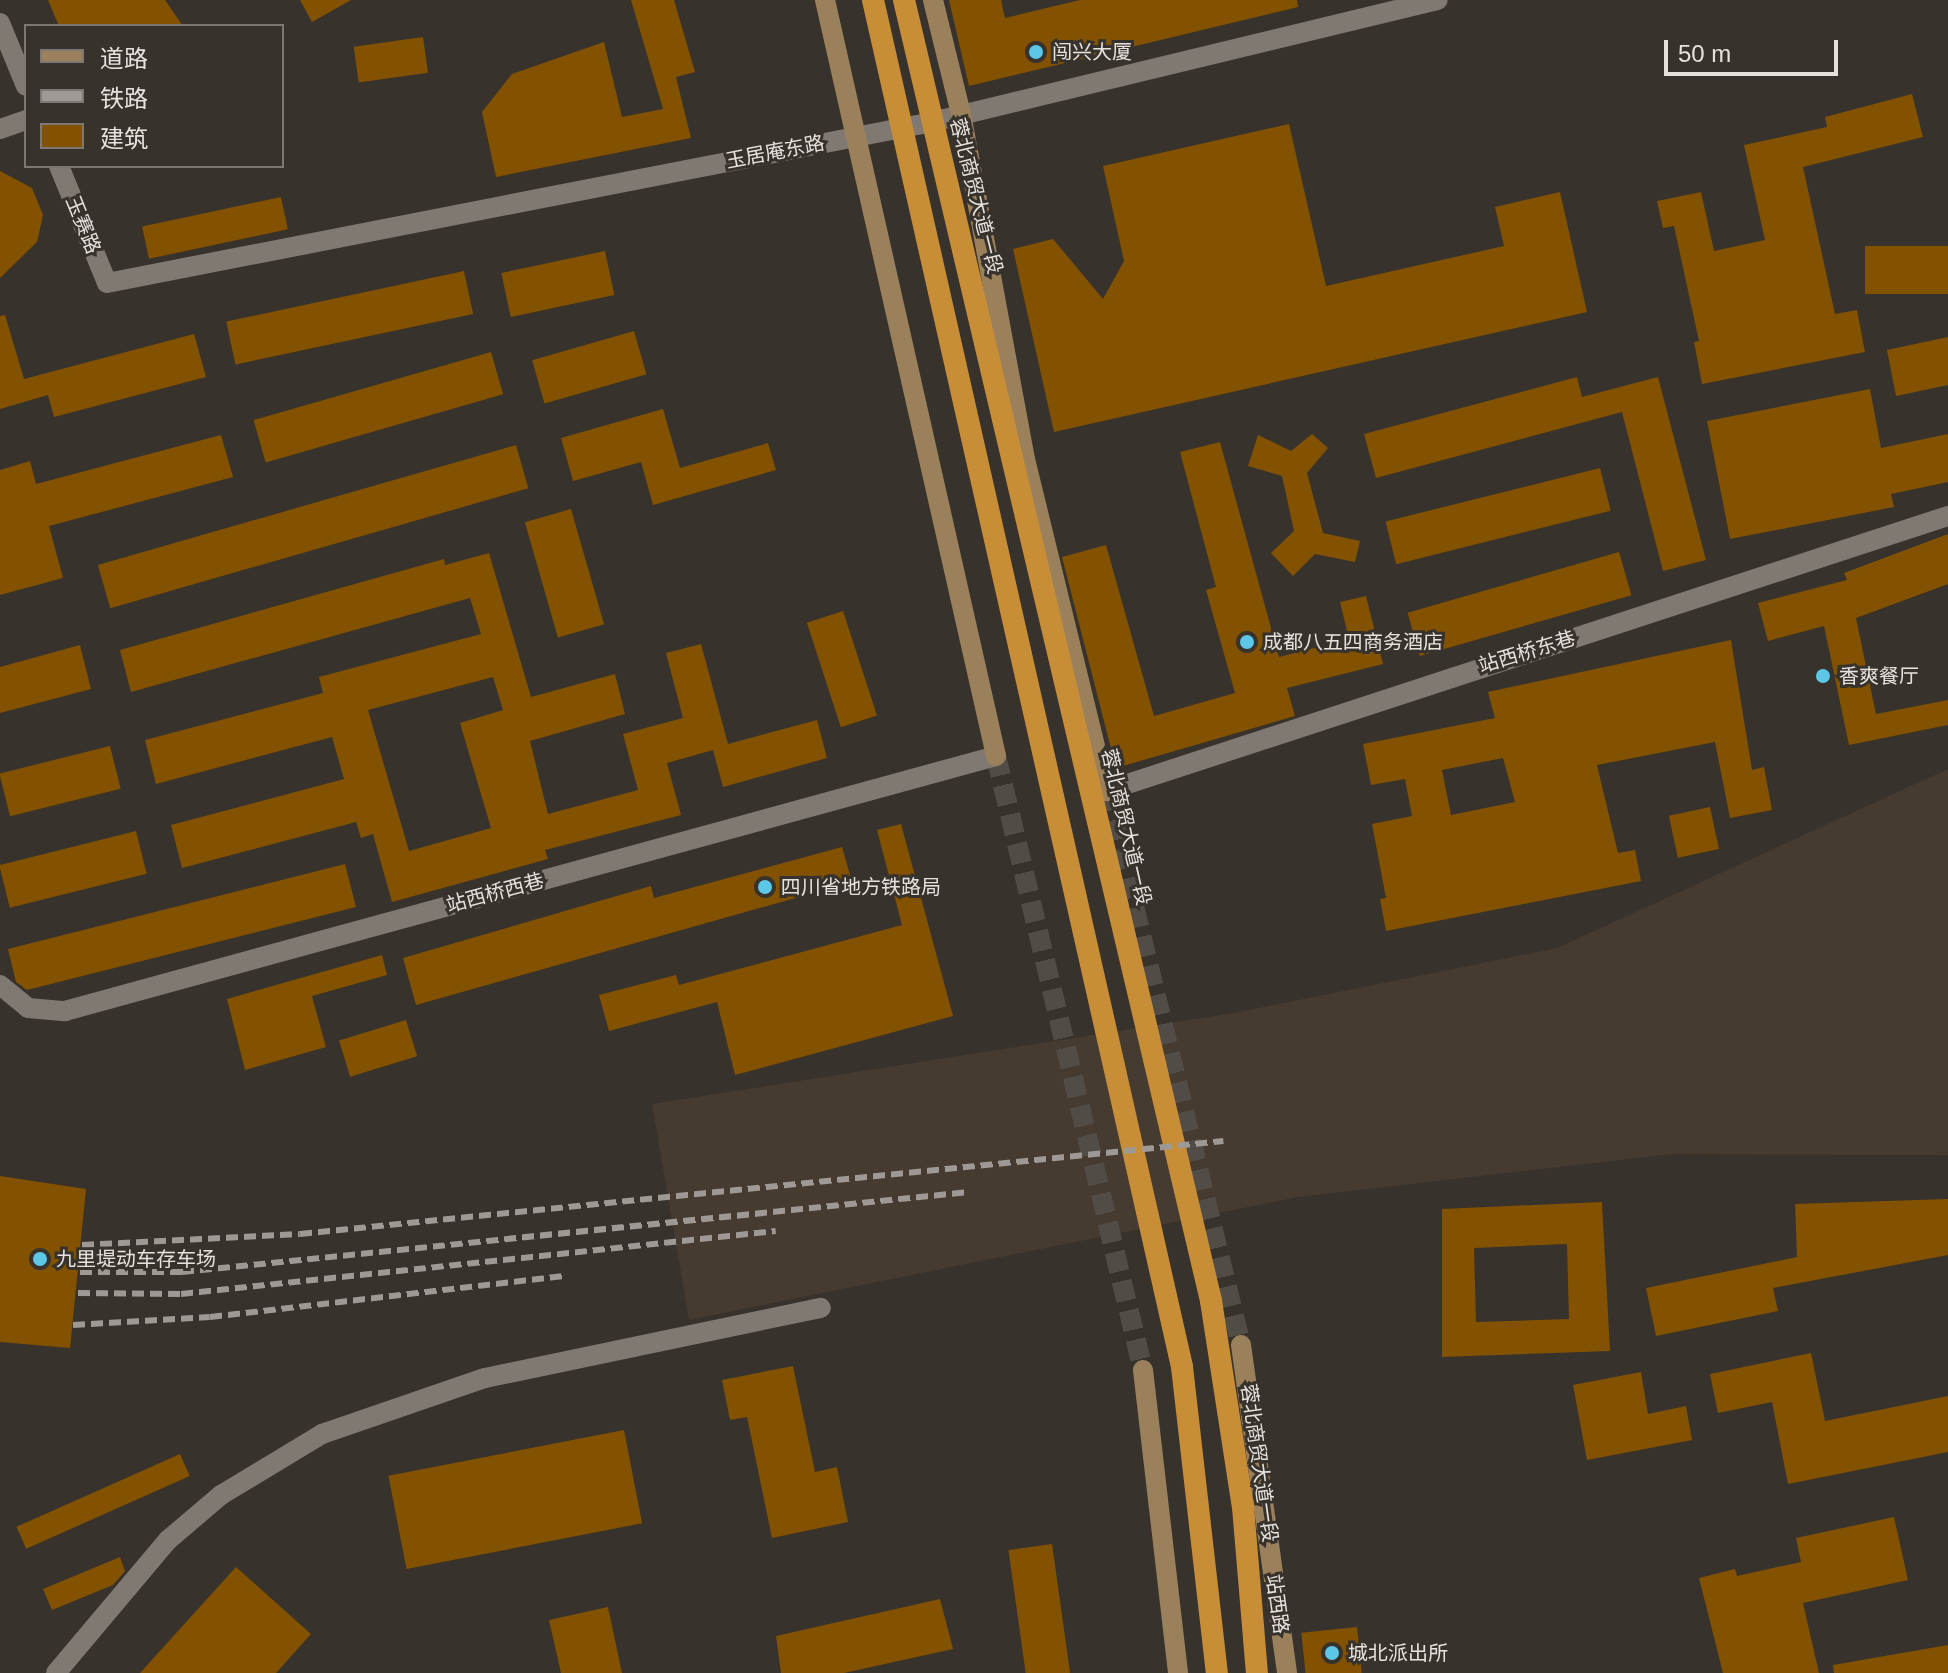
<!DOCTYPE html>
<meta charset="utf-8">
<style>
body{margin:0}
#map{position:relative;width:1948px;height:1673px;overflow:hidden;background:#38322c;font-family:Arial,"Noto Sans SC",sans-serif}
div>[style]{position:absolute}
.built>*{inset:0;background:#453b30}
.building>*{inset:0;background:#835201;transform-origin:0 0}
.secondary-tunnel>*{height:20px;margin-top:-10px;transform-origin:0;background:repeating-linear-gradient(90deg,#524c47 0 20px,transparent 0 30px)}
.minor>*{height:20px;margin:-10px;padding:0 10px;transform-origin:10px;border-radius:10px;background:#7f7972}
.secondary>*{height:20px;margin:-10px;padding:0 10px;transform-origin:10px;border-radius:10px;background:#9b805c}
.trunk>*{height:22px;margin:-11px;padding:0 11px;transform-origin:11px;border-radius:11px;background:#c88d37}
.rail>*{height:6px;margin-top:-3px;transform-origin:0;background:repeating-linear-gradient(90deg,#9e9995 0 12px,transparent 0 18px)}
.dots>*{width:22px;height:22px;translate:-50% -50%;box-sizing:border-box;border:4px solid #38322c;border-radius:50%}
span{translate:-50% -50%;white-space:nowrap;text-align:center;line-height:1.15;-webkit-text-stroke:6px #38322c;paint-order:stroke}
.poi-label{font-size:20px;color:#e5e2de}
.left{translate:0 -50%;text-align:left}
.street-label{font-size:20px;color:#e5e2de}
.legend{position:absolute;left:24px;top:24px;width:260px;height:144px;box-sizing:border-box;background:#38322c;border:2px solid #7d7873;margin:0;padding:10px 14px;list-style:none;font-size:24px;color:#e5e2de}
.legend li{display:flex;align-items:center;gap:16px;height:40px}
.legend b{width:40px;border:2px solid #7d7873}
.scale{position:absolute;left:1664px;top:40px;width:174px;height:36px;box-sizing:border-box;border:4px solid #e5e2de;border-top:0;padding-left:10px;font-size:24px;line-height:28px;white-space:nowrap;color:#e5e2de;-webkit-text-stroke:6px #38322c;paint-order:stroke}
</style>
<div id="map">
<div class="built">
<div style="clip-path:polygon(1948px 769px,1948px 1155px,1673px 1154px,1298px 1197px,689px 1320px,652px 1104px,1234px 1013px,1557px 948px)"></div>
</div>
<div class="building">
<div style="clip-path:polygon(48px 0,165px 0,183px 26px,59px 26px)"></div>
<div style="clip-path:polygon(300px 0,351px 0,312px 22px)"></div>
<div style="clip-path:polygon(631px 0,674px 0,695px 72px,676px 77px,691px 138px,496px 177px,482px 112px,512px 74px,604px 42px,622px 117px,663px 109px)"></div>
<div style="clip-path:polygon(949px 0,1001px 0,1005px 18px,1080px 0,1297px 0,1298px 7px,969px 86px)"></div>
<div style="left:423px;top:37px;width:36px;height:70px;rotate:82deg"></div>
<div style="clip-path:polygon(1912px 94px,1923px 137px,1803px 167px,1835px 314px,1857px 310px,1865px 352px,1702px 384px,1694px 342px,1699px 341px,1674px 226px,1663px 228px,1657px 201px,1701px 192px,1714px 251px,1765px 240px,1744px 145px,1827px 127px,1825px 117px)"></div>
<div style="clip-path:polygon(1289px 124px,1326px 286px,1504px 246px,1495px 207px,1560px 192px,1587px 312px,1054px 432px,1013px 249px,1053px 239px,1103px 299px,1124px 261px,1103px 166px)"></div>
<div style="clip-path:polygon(0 171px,32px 188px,43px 215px,37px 242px,0 278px)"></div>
<div style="left:281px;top:197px;width:33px;height:142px;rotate:78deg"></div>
<div style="left:1948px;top:246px;width:48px;height:83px;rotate:90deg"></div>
<div style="left:605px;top:251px;width:45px;height:106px;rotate:78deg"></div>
<div style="left:464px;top:271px;width:44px;height:243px;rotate:78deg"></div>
<div style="clip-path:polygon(5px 315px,24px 379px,194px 334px,206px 377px,54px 417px,48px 395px,0 409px,0 316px)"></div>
<div style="left:634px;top:331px;width:45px;height:106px;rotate:74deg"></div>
<div style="clip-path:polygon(1948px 337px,1948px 385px,1896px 396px,1887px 350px)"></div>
<div style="left:491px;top:352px;width:44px;height:247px;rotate:74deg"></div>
<div style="clip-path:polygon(1577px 377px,1582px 397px,1658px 377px,1706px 560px,1663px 571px,1622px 412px,1376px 478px,1364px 434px)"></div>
<div style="clip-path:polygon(1870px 389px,1881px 448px,1948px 434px,1948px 482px,1891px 494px,1894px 507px,1730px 539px,1707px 421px)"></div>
<div style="clip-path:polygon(663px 409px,680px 468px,768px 443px,776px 470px,653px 505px,641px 462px,573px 481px,561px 438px)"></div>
<div style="clip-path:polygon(1312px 434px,1328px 448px,1307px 473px,1323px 533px,1360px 541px,1355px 562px,1315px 554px,1293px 576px,1271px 553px,1294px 531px,1282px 476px,1248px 466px,1258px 435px,1291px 451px)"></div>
<div style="clip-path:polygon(221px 435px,233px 477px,49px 526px,63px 578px,0 595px,0 470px,30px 461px,36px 484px)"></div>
<div style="clip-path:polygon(1220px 442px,1279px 657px,1349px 639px,1340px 602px,1366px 596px,1383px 664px,1287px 688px,1295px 716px,1116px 768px,1062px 557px,1106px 545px,1154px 716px,1235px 693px,1206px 590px,1216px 587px,1180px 452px)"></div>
<div style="left:516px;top:445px;width:45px;height:435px;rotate:74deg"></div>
<div style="left:1600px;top:468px;width:44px;height:221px;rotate:76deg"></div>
<div style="left:571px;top:509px;width:120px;height:48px;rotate:74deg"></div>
<div style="clip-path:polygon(1948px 534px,1948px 584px,1856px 618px,1876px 714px,1948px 700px,1948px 725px,1849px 745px,1824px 626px,1768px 641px,1758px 603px,1847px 580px,1844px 573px)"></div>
<div style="left:1619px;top:552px;width:45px;height:220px;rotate:74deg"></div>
<div style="clip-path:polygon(evenodd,489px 553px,531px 697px,615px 674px,625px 714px,530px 741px,548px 814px,638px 790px,623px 734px,683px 718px,666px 653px,701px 644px,728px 744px,817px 720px,827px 758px,723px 787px,713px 750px,667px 763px,681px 815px,545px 850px,548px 859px,392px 902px,373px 834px,361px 838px,356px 822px,182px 868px,171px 825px,344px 779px,332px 737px,156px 784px,145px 740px,323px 693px,319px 677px,481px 634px,470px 598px,131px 692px,120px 650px,444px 559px,445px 565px,489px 553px,493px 677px,503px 710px,460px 723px,491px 828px,409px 851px,368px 710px,493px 677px)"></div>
<div style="left:843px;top:611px;width:110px;height:38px;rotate:72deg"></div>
<div style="clip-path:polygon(evenodd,1731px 640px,1752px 770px,1764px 767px,1772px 810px,1730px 818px,1715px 742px,1597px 765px,1618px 853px,1635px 850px,1641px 881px,1386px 931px,1380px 899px,1386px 898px,1372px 824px,1412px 816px,1405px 779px,1371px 785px,1363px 744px,1495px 718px,1488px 692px,1731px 640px,1503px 758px,1515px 802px,1451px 815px,1442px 770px,1503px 758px)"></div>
<div style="clip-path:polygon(80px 645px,91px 689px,0 713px,0 667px)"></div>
<div style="left:110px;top:746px;width:44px;height:114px;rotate:76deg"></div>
<div style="left:1710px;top:807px;width:43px;height:42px;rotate:78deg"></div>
<div style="clip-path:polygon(901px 824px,953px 1016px,735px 1075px,717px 1002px,609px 1031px,599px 995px,676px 975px,679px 985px,902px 925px,877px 830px)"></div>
<div style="left:136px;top:831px;width:44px;height:141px;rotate:76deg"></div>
<div style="clip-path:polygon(842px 847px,852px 882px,416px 1005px,403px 958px,651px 886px,654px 898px)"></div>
<div style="clip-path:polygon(345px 864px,356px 907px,27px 990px,16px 982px,8px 949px)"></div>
<div style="clip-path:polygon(382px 955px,387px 975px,312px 996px,326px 1047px,245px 1070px,227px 999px)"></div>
<div style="left:406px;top:1020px;width:38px;height:70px;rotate:73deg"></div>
<div style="clip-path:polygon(0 1176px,86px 1189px,70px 1348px,0 1342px)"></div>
<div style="clip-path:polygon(1948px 1199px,1948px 1255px,1773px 1288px,1778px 1311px,1656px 1336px,1646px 1288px,1797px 1257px,1795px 1204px)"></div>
<div style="clip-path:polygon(evenodd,1602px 1202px,1610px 1351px,1442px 1357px,1442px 1209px,1602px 1202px,1567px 1244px,1569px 1319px,1476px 1322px,1474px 1248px,1567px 1244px)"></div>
<div style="clip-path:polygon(1811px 1353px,1825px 1421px,1948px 1396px,1948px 1452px,1788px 1484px,1772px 1402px,1718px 1413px,1710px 1374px)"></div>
<div style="clip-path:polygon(793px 1366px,815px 1472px,837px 1467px,848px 1522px,772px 1538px,747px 1417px,730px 1420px,722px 1380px)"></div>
<div style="clip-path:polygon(1641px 1372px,1648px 1414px,1686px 1406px,1692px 1440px,1587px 1460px,1573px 1385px)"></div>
<div style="left:624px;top:1430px;width:95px;height:240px;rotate:79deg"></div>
<div style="left:180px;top:1454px;width:24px;height:179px;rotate:66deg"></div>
<div style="clip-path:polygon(1894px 1517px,1908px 1580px,1803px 1603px,1819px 1673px,1723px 1673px,1699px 1578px,1735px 1569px,1737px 1576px,1801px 1562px,1796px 1538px)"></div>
<div style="left:1052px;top:1544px;width:130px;height:44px;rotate:82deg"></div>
<div style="clip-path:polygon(120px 1557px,125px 1571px,113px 1585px,52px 1610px,43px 1589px)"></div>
<div style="clip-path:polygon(236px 1567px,311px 1634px,276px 1673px,140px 1673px)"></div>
<div style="clip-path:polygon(940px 1599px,953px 1649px,844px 1673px,781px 1673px,776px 1636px)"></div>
<div style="clip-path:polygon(608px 1607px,622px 1673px,561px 1673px,549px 1620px)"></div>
<div style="left:1357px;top:1627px;width:46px;height:56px;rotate:84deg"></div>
<div style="clip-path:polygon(1948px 1645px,1948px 1673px,1834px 1673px,1833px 1665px)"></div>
</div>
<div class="secondary-tunnel">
<div style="left:996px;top:756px;width:631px;rotate:76.54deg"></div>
<div style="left:1106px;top:791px;width:570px;rotate:76.3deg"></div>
</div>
<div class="minor">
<div style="left:0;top:23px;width:68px;rotate:67.6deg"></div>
<div style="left:0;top:129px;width:28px;rotate:-19deg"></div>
<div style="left:59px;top:166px;width:126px;rotate:67.7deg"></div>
<div style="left:107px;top:283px;width:841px;rotate:-11.04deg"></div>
<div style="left:932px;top:122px;width:520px;rotate:-13.56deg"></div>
<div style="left:1106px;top:791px;width:886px;rotate:-18.09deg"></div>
<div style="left:0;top:985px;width:36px;rotate:39deg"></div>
<div style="left:28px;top:1008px;width:37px;rotate:5deg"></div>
<div style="left:65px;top:1011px;width:965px;rotate:-15.32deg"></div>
<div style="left:56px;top:1673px;width:174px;rotate:-49.9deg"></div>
<div style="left:168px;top:1540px;width:70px;rotate:-40.3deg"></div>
<div style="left:221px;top:1495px;width:118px;rotate:-31.1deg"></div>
<div style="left:322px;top:1434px;width:172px;rotate:-19deg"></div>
<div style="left:485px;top:1378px;width:343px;rotate:-11.8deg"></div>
</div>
<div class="secondary">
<div style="left:825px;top:0;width:775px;rotate:77.25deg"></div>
<div style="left:933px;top:0;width:117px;rotate:76.2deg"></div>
<div style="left:961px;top:114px;width:351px;rotate:79.5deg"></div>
<div style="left:1025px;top:459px;width:342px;rotate:76.3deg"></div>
<div style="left:1241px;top:1345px;width:331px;rotate:82deg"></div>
<div style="left:1143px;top:1370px;width:305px;rotate:83.4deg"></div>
</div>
<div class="trunk">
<div style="left:873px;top:0;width:1401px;rotate:77.26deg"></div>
<div style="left:1182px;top:1367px;width:308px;rotate:83.5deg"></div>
<div style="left:904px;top:0;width:1337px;rotate:76.72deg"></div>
<div style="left:1211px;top:1301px;width:208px;rotate:81.2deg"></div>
<div style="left:1243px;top:1507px;width:167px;rotate:85.2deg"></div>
</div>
<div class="rail">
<div style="left:82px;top:1245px;width:218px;rotate:-2.9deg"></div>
<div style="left:300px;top:1234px;width:928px;rotate:-5.75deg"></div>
<div style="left:80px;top:1272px;width:102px"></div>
<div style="left:182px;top:1272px;width:791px;rotate:-5.8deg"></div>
<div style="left:78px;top:1293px;width:103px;rotate:0.6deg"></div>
<div style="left:181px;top:1294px;width:598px;rotate:-6.04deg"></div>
<div style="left:73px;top:1325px;width:137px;rotate:-3.3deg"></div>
<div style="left:210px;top:1317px;width:356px;rotate:-6.6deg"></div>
</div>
<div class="dots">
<div style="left:1036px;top:52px;background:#5cc7e7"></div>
<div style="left:1247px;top:642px;background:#5cc7e7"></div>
<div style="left:1823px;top:676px;background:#5cc7e7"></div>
<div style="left:765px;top:887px;background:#5cc7e7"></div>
<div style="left:40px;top:1259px;background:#5cc7e7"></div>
<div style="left:1332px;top:1653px;background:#5cc7e7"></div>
</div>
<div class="poi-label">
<span class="left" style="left:1052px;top:52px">闯兴大厦</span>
<span class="left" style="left:1263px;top:642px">成都八五四商务酒店</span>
<span class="left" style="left:1839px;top:676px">香爽餐厅</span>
<span class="left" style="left:781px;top:887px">四川省地方铁路局</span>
<span class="left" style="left:56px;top:1259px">九里堤动车存车场</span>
<span class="left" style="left:1348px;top:1653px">城北派出所</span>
</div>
<div class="street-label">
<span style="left:775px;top:152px;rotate:-11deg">玉居庵东路</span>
<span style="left:976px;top:196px;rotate:76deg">蓉北商贸大道一段</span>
<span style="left:83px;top:225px;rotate:68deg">玉赛路</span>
<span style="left:1527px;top:652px;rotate:-17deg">站西桥东巷</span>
<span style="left:1126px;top:827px;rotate:77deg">蓉北商贸大道一段</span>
<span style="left:495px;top:893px;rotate:-15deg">站西桥西巷</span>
<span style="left:1259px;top:1463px;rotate:82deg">蓉北商贸大道一段</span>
<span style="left:1277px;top:1604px;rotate:82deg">站西路</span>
</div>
<ul class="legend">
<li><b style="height:10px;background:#9b805c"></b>道路</li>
<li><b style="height:10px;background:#9e9995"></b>铁路</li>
<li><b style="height:22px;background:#835201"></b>建筑</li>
</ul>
<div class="scale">50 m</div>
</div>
